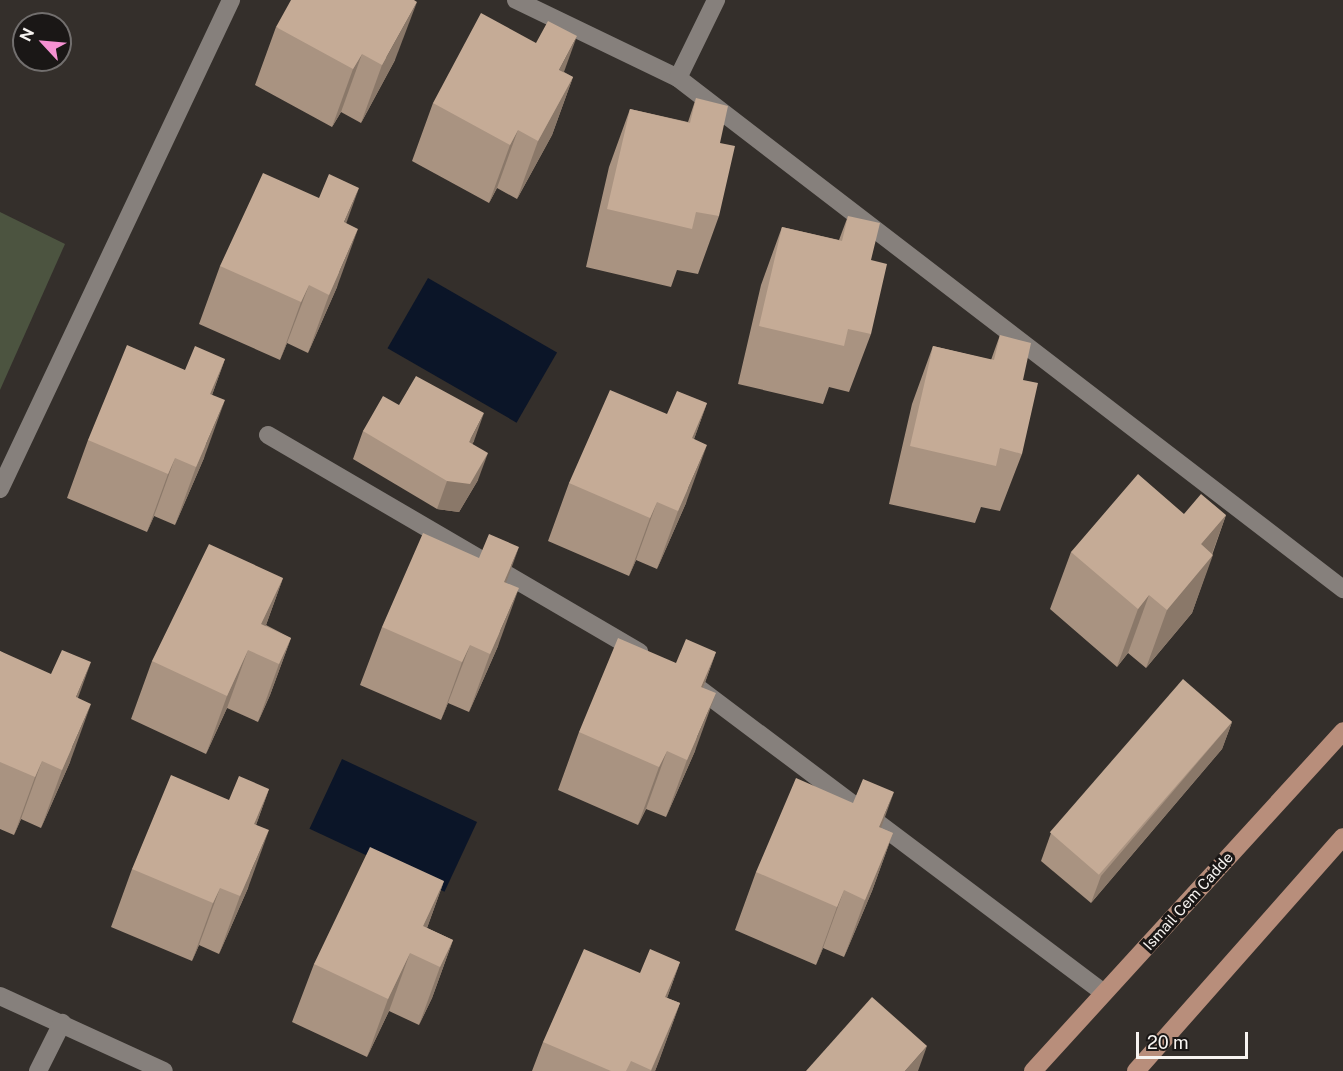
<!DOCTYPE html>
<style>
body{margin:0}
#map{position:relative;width:1343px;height:1071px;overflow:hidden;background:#342f2b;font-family:"Public Sans",sans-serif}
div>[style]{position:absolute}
.green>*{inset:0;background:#4c5440}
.water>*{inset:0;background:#0b1528;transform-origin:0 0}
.minor>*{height:18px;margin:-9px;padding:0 9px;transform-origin:9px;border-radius:9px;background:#86807c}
.major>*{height:18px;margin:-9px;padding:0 9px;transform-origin:9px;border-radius:9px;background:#b88e7b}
.wall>*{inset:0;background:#a99381}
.shaded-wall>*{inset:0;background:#8a7869}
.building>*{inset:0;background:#c5ab96;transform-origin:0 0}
span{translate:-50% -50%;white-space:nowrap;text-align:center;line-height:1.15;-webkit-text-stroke:6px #1a1716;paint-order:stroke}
.street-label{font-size:15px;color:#f7f4f1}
.north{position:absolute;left:12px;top:12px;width:60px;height:60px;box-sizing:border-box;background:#1a1716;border:2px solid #726f6e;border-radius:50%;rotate:296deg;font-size:16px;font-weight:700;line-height:24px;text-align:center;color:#f7f4f1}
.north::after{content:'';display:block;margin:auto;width:21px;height:27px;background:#f591d2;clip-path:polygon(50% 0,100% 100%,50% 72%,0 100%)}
.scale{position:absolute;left:1136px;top:1032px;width:112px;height:27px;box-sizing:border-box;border:3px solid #f7f4f1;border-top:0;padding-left:8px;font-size:18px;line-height:21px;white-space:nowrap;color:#f7f4f1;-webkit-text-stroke:4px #1a1716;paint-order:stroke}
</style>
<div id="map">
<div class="green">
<div style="clip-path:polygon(0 212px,65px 244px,0 390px)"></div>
</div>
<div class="water">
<div style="left:428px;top:278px;width:149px;height:81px;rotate:30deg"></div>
<div style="left:342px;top:759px;width:149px;height:77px;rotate:25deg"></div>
</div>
<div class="minor">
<div style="left:516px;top:0;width:180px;rotate:25.7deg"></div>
<div style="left:678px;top:78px;width:839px;rotate:37.54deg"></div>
<div style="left:678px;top:78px;width:87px;rotate:-64deg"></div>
<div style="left:268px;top:435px;width:430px;rotate:30.3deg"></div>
<div style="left:0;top:489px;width:541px;rotate:-64.71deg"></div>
<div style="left:693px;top:684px;width:514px;rotate:36.94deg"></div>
<div style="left:0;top:996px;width:180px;rotate:24.6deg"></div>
<div style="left:38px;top:1071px;width:54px;rotate:-63.4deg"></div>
</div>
<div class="major">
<div style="left:1033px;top:1071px;width:460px;rotate:-47.6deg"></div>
<div style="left:1136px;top:1071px;width:312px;rotate:-48.5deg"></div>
</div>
<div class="wall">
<div style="clip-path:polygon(276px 27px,395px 60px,361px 123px,341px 112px,332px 127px,255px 85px)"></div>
<div style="clip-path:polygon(564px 72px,573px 77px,552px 135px,517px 199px,497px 188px,489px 203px,412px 161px,433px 103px)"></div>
<div style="clip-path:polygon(696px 98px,720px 143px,719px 216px,698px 274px,677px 270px,671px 287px,586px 267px,609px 167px,630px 109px,688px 122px)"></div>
<div style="clip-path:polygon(848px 216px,871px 260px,871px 334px,849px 392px,829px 387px,823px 404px,738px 384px,761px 285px,782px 227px,839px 240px)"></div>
<div style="clip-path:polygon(346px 223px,337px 287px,308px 353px,287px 343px,280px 360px,199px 324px,220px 266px)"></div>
<div style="clip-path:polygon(1000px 335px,1023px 380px,1022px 454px,1000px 511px,981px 507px,975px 523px,889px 504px,912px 404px,933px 346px,991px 360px)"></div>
<div style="clip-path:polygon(225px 359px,212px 395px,204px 458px,175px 525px,154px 516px,147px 532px,67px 498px,88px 440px,185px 370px)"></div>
<div style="clip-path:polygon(707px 403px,694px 439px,686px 503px,657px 569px,636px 560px,629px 576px,548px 541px,569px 483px,667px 414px)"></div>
<div style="clip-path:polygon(399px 405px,474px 441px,472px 444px,478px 480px,459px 512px,437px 509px,353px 459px,363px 431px)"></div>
<div style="clip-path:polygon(1184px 514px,1226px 515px,1192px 613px,1146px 668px,1128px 653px,1117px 667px,1050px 609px,1071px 552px)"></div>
<div style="clip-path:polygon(283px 578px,266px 625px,291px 638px,270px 695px,258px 722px,227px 708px,206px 754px,131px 719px,152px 661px)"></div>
<div style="clip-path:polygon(506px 583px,498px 646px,469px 712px,448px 703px,441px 720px,360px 685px,382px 627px)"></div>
<div style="clip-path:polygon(0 651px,78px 698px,70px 762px,41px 828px,21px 819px,14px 835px,0 829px)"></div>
<div style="clip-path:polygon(716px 652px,703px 688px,695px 751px,666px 817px,646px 809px,638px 825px,558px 790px,579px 732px,676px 663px)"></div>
<div style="clip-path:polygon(1232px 722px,1222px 749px,1091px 903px,1041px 861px,1051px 833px)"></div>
<div style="clip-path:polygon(269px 789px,256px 825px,248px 888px,219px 954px,199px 945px,192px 961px,111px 927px,132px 869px,229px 800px)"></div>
<div style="clip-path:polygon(881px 828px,893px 833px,872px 891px,844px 957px,823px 948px,816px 965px,735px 930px,756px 872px)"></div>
<div style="clip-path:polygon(444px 881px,427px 928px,453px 940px,432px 998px,419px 1025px,389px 1011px,367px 1057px,292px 1022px,314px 964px)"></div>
<div style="clip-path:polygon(680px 962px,667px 998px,680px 1003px,655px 1071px,532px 1071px,543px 1042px,640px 973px)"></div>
</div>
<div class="shaded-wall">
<div style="clip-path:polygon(417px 2px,395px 60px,361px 123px,382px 65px)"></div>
<div style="clip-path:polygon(577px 36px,556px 94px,559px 70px)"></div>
<div style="clip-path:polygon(362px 54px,341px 112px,332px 127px,353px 69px)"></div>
<div style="clip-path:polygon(573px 77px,552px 135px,517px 199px,538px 141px)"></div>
<div style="clip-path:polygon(518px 130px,497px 188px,489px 203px,510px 145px)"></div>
<div style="clip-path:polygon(359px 188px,338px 246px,344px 222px)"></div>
<div style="clip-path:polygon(358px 229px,337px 287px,308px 353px,329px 295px)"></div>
<div style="clip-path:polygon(309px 285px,287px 343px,280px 360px,301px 302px)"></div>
<div style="clip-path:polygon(225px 359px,204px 417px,210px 394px)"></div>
<div style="clip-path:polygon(225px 400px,204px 458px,175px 525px,196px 467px)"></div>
<div style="clip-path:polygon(707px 403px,686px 461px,692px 438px)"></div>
<div style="clip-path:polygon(484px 413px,474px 441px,459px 470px,469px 442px)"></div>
<div style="clip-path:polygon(707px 445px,686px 503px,657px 569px,678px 511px)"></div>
<div style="clip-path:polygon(488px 453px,478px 480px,459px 512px,437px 509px,447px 481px)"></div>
<div style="clip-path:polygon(175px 458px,154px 516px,147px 532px,168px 474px)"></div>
<div style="clip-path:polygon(657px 502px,636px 560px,629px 576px,650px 518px)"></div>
<div style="clip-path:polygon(1226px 515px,1210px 559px,1213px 555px,1192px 613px,1146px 668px,1167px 610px,1201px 544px)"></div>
<div style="clip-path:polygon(519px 547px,498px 605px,504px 582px)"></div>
<div style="clip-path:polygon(283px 578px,262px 636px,261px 624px)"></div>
<div style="clip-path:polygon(519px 588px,498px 646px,469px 712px,490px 654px)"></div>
<div style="clip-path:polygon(1149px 595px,1128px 653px,1117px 667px,1138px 609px)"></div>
<div style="clip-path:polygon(291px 638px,270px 695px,258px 722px,279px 664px)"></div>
<div style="clip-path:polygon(470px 645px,448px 703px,441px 720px,462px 662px)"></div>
<div style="clip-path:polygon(248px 650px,227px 708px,206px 754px,227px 696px)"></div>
<div style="clip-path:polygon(716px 652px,695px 710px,701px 687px)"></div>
<div style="clip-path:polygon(91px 662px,70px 720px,76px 697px)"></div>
<div style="clip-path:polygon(716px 693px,695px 751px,666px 817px,687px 760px)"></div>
<div style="clip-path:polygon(91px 704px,70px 762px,41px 828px,62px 770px)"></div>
<div style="clip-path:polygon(1232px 722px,1222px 749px,1091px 903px,1101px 876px)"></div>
<div style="clip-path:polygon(667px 751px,646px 809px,638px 825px,659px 767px)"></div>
<div style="clip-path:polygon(42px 761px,21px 819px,14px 835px,35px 777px)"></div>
<div style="clip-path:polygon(269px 789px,248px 847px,254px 824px)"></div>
<div style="clip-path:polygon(894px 792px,873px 850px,879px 827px)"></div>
<div style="clip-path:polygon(269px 830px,248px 888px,219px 954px,240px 896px)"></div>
<div style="clip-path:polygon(893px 833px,872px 891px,844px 957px,865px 900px)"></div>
<div style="clip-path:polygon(444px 881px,423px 939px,423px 926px)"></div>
<div style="clip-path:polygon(220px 888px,199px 945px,192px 961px,213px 903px)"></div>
<div style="clip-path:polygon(844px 890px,823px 948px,816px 965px,837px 907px)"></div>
<div style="clip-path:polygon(453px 940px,432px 998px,419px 1025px,440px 967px)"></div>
<div style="clip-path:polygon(410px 953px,389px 1011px,367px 1057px,388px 999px)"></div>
<div style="clip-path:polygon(680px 962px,659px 1020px,665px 997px)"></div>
<div style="clip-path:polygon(680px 1003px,659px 1061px,655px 1071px,651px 1071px)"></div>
<div style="clip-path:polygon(927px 1046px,918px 1071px,905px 1071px)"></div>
</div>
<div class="building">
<div style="clip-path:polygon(291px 0,414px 0,417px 2px,382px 65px,362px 54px,353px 69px,276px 27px)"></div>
<div style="clip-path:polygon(481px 13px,536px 43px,548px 21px,577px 36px,559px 70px,573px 77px,538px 141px,518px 130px,510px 145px,433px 103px)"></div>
<div style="clip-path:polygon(696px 98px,728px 106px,720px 143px,735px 146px,719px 216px,696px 212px,692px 229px,607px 209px,630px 109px,690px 123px)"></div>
<div style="clip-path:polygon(263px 173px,319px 198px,329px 174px,359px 188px,344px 222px,358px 229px,329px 295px,309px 285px,301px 302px,220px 266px)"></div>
<div style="clip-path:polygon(848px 216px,880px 223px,871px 260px,887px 264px,871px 334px,848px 329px,844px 346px,759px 326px,782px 227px,842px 241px)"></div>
<div style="clip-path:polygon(1000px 335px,1031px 343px,1023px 380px,1038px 383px,1022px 454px,1000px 448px,996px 466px,910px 446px,933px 346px,994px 360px)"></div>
<div style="clip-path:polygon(127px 345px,185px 370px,195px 346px,225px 359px,210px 394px,225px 400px,196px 467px,175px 458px,168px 474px,88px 440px)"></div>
<div style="clip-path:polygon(416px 376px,484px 413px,469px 442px,488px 453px,470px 484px,447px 481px,363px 431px,383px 396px,399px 405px)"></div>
<div style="clip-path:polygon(610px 390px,667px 414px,677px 391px,707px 403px,692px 438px,707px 445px,678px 511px,657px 502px,650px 518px,569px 483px)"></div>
<div style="clip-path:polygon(1138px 474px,1184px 514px,1201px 494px,1226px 515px,1201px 544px,1213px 555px,1167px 610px,1149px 595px,1138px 609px,1071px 552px)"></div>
<div style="clip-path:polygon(423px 533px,479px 558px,489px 534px,519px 547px,504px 582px,519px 588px,490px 654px,470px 645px,462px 662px,382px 627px)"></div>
<div style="clip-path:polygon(209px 544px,283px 578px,261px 624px,291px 638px,279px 664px,248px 650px,227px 696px,152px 661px)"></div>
<div style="clip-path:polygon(618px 638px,676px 663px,686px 639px,716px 652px,701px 687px,716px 693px,687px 760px,667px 751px,659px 767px,579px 732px)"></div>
<div style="clip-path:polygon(62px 650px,91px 662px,76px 697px,91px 704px,62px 770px,42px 761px,35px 777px,0 762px,0 651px,51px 674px)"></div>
<div style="left:1183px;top:679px;width:65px;height:203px;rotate:41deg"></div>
<div style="clip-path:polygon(171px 775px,229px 800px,239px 776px,269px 789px,254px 824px,269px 830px,240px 896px,220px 888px,213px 903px,132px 869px)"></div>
<div style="clip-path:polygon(796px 778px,853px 803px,863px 779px,894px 792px,879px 827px,893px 833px,865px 900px,844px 890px,837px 907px,756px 872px)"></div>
<div style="clip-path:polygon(370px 847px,444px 881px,423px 926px,453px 940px,440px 967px,410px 953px,388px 999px,314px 964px)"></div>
<div style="clip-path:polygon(584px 949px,640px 973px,650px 949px,680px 962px,665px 997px,680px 1003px,651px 1070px,631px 1061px,626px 1071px,611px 1071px,543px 1042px)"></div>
<div style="clip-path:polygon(872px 997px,927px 1046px,905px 1071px,806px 1071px)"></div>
</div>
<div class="street-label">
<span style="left:1188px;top:901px;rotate:-48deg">Ismail Cem Cadde</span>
</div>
<div class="north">N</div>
<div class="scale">20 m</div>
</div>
